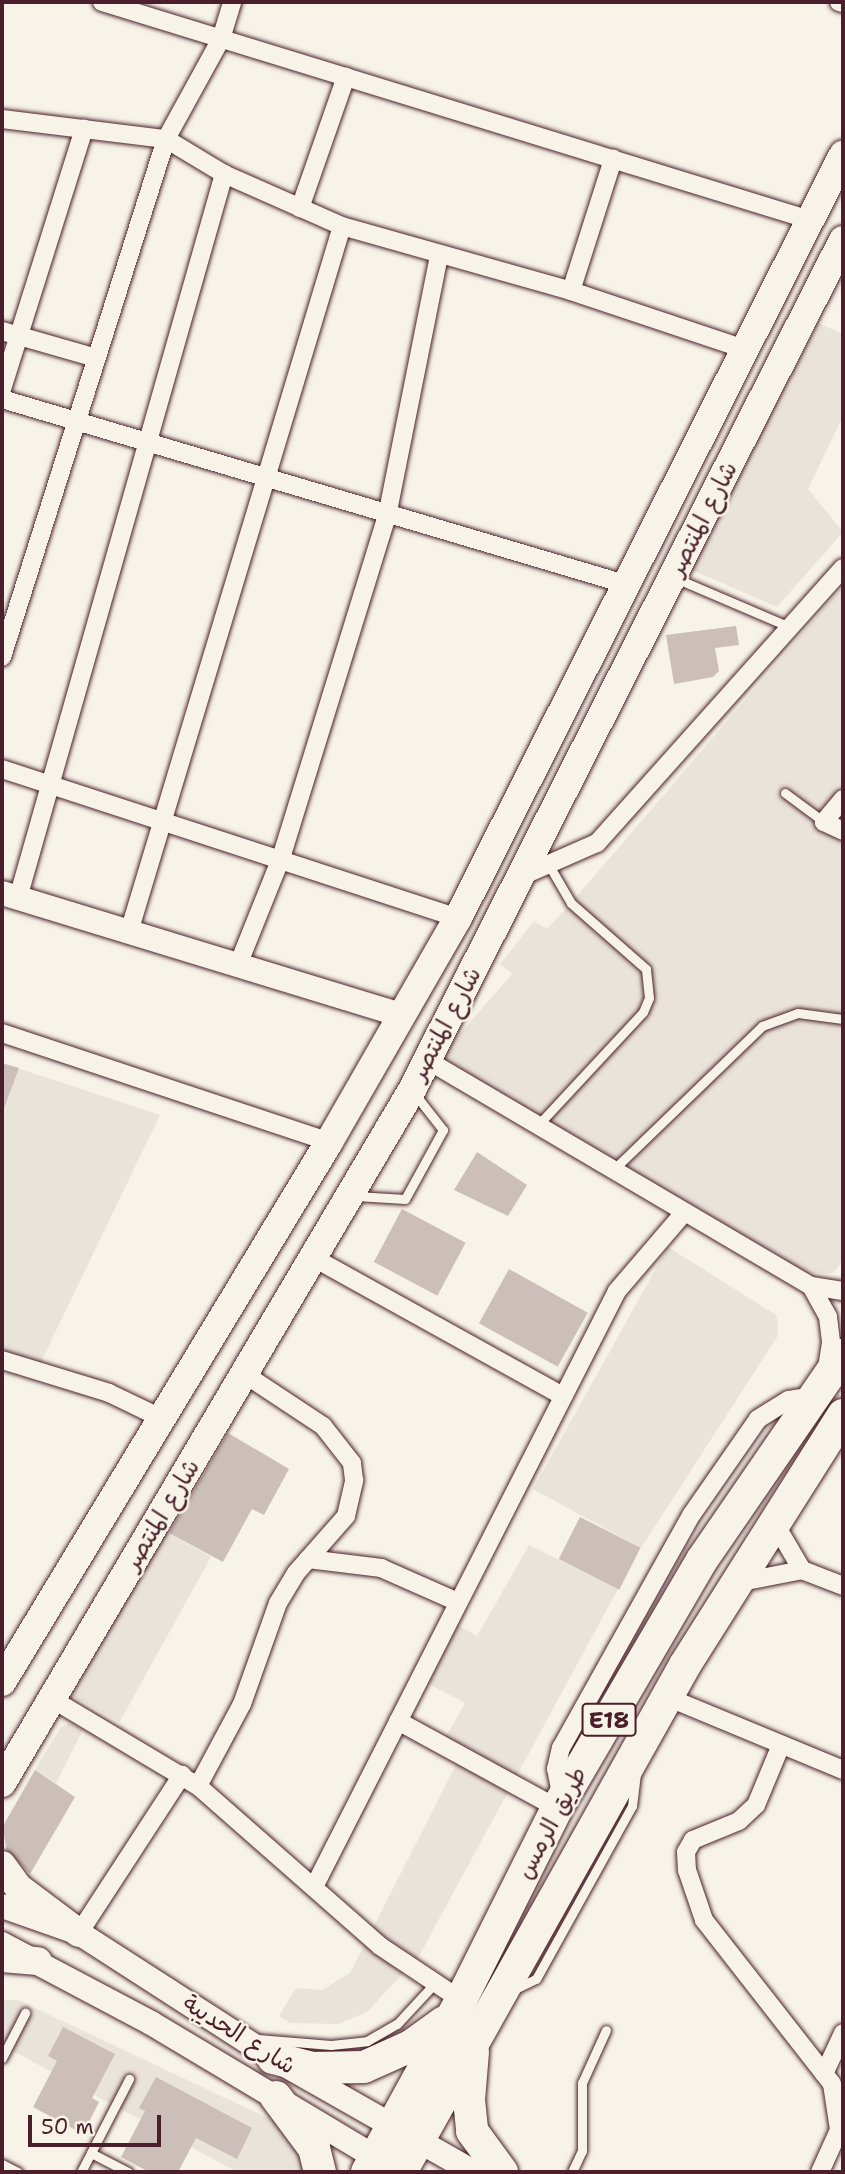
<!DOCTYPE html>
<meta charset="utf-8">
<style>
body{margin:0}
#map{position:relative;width:845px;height:2174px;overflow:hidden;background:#f7f3e8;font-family:"Shantell Sans","Playpen Sans Arabic",sans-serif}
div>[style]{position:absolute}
.built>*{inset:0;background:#eae3da;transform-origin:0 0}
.building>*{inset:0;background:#ccbfb9;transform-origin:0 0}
.roads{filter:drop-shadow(0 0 2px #4a1f2b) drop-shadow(0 0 2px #4a1f2b)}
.lane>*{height:9px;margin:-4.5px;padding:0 4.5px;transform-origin:4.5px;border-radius:4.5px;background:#f7f3e8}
.street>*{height:18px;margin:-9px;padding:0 9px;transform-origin:9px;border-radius:9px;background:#f7f3e8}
.secondary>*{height:24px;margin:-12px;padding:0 12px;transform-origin:12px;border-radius:12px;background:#f7f3e8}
.primary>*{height:28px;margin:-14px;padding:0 14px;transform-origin:14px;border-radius:14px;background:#f7f3e8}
.highway>*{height:32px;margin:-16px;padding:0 16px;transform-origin:16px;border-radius:16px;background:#f7f3e8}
span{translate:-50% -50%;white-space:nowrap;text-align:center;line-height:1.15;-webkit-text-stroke:5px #f7f3e8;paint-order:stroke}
.shield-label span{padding:2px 5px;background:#f7f3e8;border:2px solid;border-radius:5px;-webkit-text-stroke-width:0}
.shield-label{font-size:23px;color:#4a1f2b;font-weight:700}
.street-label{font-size:24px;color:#4a1f2b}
.frame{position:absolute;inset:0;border:4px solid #4a1f2b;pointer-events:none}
.scale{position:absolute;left:28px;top:2115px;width:133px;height:32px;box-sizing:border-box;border:4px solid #4a1f2b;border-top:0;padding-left:9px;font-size:21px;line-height:24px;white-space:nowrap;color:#4a1f2b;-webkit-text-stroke:5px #f7f3e8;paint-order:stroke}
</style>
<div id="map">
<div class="built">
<div style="clip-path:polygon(818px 323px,843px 334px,843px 416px,808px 489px,843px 532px,777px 607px,692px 570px)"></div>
<div style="clip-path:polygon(843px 586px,843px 1260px,833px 1273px,794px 1273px,437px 1060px,512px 974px,500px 964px,534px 921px,547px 929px,571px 903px)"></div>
<div style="clip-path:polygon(2px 1063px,160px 1115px,39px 1366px,2px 1354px)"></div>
<div style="clip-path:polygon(668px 1247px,776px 1315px,778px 1325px,777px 1337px,641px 1548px,533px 1489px)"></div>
<div style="left:163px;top:1530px;width:55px;height:189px;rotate:29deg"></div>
<div style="clip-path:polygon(529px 1545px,618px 1589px,419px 1956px,367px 2012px,338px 2024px,290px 2023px,279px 2016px,296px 1988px,322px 1990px,350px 1973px,465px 1747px,446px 1737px,465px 1703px,423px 1681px,454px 1623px,477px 1636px)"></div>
<div style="clip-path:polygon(70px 1723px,83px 1730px,56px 1783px,35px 1770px,61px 1727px)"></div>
<div style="clip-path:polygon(2px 2000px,18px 2000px,276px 2122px,292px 2137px,311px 2172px,237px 2172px,2px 2045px)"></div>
</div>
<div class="building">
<div style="clip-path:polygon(736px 626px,739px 645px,715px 648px,719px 671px,713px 677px,674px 684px,666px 635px)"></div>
<div style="clip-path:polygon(2px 1063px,19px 1068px,3px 1111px,2px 1110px)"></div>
<div style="clip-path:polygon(477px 1152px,527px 1185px,508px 1216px,454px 1190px)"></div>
<div style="left:402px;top:1209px;width:72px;height:60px;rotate:28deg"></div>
<div style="left:509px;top:1269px;width:90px;height:62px;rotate:29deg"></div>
<div style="clip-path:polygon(228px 1433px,289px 1469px,264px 1515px,252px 1509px,223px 1562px,169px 1533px)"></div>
<div style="left:580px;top:1517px;width:68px;height:47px;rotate:27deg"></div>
<div style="clip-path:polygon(35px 1770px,75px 1797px,30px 1874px,6px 1849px,3px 1826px)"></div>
<div style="clip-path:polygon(63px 2027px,115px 2054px,92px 2098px,99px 2102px,83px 2134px,33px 2107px,57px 2061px,48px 2056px)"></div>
<div style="clip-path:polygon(156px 2077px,252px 2128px,237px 2159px,196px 2138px,178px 2172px,149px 2172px,121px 2157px,145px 2111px,139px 2108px)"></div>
</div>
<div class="roads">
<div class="lane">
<div style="left:675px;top:578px;width:125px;rotate:23.1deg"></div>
<div style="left:785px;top:793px;width:49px;rotate:36.6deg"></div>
<div style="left:538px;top:1125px;width:154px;rotate:-47.1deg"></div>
<div style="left:643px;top:1012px;width:15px;rotate:-67deg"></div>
<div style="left:649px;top:998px;width:29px;rotate:-96deg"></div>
<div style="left:646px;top:969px;width:100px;rotate:-138.7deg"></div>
<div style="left:571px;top:903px;width:42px;rotate:-120.3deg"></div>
<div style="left:613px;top:1170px;width:207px;rotate:-44deg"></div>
<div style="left:762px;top:1026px;width:38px;rotate:-20deg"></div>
<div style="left:798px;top:1013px;width:45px;rotate:7.6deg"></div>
<div style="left:356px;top:1196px;width:49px;rotate:3.5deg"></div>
<div style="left:405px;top:1199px;width:79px;rotate:-61.2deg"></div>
<div style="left:443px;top:1130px;width:47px;rotate:-128.1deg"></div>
<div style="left:513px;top:1990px;width:25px;rotate:-26deg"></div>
<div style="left:536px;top:1979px;width:198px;rotate:-61deg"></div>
<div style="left:632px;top:1806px;width:31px;rotate:-83deg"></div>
<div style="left:258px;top:2039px;width:73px;rotate:4.7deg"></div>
<div style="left:331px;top:2045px;width:36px;rotate:-6deg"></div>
<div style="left:367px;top:2041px;width:34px;rotate:-30deg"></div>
<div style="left:397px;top:2024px;width:56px;rotate:-47.2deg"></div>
<div style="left:2px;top:2058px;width:51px;rotate:-62.9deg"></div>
<div style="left:91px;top:2153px;width:42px;rotate:27.2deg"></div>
<div style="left:2px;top:2164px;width:18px;rotate:27deg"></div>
<div style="left:81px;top:2172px;width:105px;rotate:-62.7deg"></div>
<div style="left:572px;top:2172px;width:23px;rotate:-65deg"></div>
<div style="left:582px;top:2151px;width:68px;rotate:-90deg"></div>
<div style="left:582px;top:2083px;width:58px;rotate:-65.6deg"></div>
</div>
<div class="street">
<div style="left:102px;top:2px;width:741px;rotate:17.11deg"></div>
<div style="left:839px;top:2px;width:4px;rotate:14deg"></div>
<div style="left:2px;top:119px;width:165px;rotate:7deg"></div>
<div style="left:166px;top:139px;width:68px;rotate:31.1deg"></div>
<div style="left:224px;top:174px;width:129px;rotate:23.8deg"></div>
<div style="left:342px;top:226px;width:238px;rotate:15.8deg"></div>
<div style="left:571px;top:291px;width:182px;rotate:18.5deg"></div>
<div style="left:300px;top:208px;width:139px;rotate:-70.7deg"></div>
<div style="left:571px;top:291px;width:139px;rotate:-72.3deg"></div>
<div style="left:2px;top:331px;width:98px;rotate:16deg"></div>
<div style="left:2px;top:389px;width:273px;rotate:-72.5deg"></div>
<div style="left:2px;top:399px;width:650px;rotate:16.54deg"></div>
<div style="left:2px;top:657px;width:543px;rotate:-72.43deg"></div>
<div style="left:166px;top:139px;width:114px;rotate:-61.2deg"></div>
<div style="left:221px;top:39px;width:39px;rotate:-73deg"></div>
<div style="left:2px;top:769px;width:480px;rotate:18.1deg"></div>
<div style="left:843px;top:799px;width:30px;rotate:130deg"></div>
<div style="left:824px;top:822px;width:21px;rotate:25deg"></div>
<div style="left:524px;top:875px;width:80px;rotate:-23.7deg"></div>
<div style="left:597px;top:843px;width:369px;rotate:-48.2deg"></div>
<div style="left:18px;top:898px;width:753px;rotate:-74.12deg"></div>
<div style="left:129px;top:932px;width:737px;rotate:-73.21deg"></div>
<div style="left:238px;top:965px;width:115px;rotate:-68.1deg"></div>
<div style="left:281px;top:858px;width:358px;rotate:-72.8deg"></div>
<div style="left:387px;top:516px;width:266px;rotate:-78.7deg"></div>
<div style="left:2px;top:1033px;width:345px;rotate:18.4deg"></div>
<div style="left:427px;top:1060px;width:446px;rotate:30.5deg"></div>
<div style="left:811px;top:1286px;width:32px;rotate:9deg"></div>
<div style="left:314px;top:1258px;width:285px;rotate:29deg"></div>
<div style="left:811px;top:1286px;width:35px;rotate:61deg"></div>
<div style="left:828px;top:1317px;width:26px;rotate:83deg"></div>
<div style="left:831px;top:1343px;width:26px;rotate:99deg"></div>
<div style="left:2px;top:1360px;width:112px;rotate:17.1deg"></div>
<div style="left:109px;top:1393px;width:58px;rotate:25.7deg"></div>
<div style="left:774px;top:1522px;width:56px;rotate:59.7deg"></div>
<div style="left:308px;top:1559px;width:74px;rotate:7deg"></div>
<div style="left:381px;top:1568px;width:84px;rotate:23.8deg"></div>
<div style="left:736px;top:1583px;width:67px;rotate:-11.1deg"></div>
<div style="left:802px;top:1570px;width:44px;rotate:21.3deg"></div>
<div style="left:667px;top:1697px;width:191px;rotate:22.5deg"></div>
<div style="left:52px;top:1699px;width:170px;rotate:30.8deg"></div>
<div style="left:198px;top:1786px;width:242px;rotate:41.3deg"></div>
<div style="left:380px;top:1946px;width:97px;rotate:33.7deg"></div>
<div style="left:398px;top:1721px;width:181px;rotate:28.7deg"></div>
<div style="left:781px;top:1745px;width:65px;rotate:112.6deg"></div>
<div style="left:756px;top:1805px;width:23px;rotate:137deg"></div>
<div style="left:739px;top:1821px;width:50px;rotate:157.6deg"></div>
<div style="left:693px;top:1840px;width:14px;rotate:120deg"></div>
<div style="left:686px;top:1852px;width:18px;rotate:87deg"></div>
<div style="left:687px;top:1870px;width:53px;rotate:71.2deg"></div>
<div style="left:704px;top:1920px;width:208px;rotate:52deg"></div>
<div style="left:832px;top:2084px;width:47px;rotate:81.3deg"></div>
<div style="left:839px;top:2130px;width:46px;rotate:114.3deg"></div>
<div style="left:198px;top:1786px;width:93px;rotate:-61.8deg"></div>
<div style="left:242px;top:1704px;width:107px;rotate:-70.4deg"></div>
<div style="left:278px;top:1603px;width:35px;rotate:-59deg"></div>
<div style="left:296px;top:1573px;width:76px;rotate:-48.7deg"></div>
<div style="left:346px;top:1516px;width:37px;rotate:-77deg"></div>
<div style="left:354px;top:1480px;width:17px;rotate:-97deg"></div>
<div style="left:352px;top:1463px;width:47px;rotate:-128.1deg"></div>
<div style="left:323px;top:1426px;width:92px;rotate:-146.5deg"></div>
<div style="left:562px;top:1799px;width:31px;rotate:-101deg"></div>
<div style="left:556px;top:1769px;width:22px;rotate:-77deg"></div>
<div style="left:561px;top:1748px;width:268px;rotate:-60.8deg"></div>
<div style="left:692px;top:1514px;width:116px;rotate:-55.2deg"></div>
<div style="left:758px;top:1419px;width:36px;rotate:-32deg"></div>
<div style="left:789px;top:1400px;width:26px;rotate:-9deg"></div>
<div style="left:315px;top:1885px;width:666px;rotate:-63.05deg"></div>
<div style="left:617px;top:1291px;width:101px;rotate:-49.4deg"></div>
<div style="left:79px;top:1933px;width:189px;rotate:-56.9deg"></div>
<div style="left:824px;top:2074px;width:45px;rotate:-65.1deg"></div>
</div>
<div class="secondary">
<div style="left:2px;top:893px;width:418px;rotate:17deg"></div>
<div style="left:2px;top:1906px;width:82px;rotate:19.3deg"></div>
<div style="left:79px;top:1933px;width:231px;rotate:32.8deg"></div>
<div style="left:273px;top:2058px;width:231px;rotate:29.6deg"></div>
<div style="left:2px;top:1944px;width:169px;rotate:27.9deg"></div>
<div style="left:151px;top:2023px;width:279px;rotate:30.9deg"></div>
</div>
<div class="primary">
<div style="left:2px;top:1682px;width:631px;rotate:-58.8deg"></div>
<div style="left:329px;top:1142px;width:258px;rotate:-60.1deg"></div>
<div style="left:458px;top:918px;width:855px;rotate:-63.23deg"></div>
<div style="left:2px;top:1783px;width:805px;rotate:-59.39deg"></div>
<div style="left:412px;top:1090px;width:953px;rotate:-63.11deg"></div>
<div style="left:2px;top:1865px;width:29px;rotate:54deg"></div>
<div style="left:19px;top:1888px;width:75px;rotate:36.9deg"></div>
<div style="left:2px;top:1958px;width:36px;rotate:5deg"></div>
</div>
<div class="highway">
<div style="left:473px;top:2052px;width:48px;rotate:94.8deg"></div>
<div style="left:469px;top:2100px;width:31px;rotate:84deg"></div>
<div style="left:472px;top:2131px;width:51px;rotate:53.8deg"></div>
<div style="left:273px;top:2058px;width:41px;rotate:14deg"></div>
<div style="left:313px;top:2068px;width:51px;rotate:-1.1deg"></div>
<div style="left:364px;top:2067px;width:51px;rotate:-24.1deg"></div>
<div style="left:411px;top:2046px;width:41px;rotate:-36deg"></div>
<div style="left:276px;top:2097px;width:64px;rotate:53.3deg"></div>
<div style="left:314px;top:2148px;width:25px;rotate:76deg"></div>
<div style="left:367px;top:2172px;width:196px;rotate:-61.3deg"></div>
<div style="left:461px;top:2000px;width:215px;rotate:-63.4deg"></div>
<div style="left:557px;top:1808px;width:287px;rotate:-59.7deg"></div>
<div style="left:702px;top:1560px;width:249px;rotate:-55.5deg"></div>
<div style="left:401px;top:2172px;width:581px;rotate:-60.74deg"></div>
<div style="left:685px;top:1665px;width:296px;rotate:-57.7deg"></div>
</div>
</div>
<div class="shield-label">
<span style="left:609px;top:1720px">E18</span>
</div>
<div class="street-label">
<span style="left:703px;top:519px;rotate:-63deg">شارع المنتصر</span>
<span style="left:446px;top:1024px;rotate:-62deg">شارع المنتصر</span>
<span style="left:162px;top:1515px;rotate:-59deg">شارع المنتصر</span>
<span style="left:552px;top:1823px;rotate:-62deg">طريق الرمس</span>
<span style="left:239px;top:2035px;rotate:32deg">شارع الحديبة</span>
</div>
<div class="frame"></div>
<div class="scale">50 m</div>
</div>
